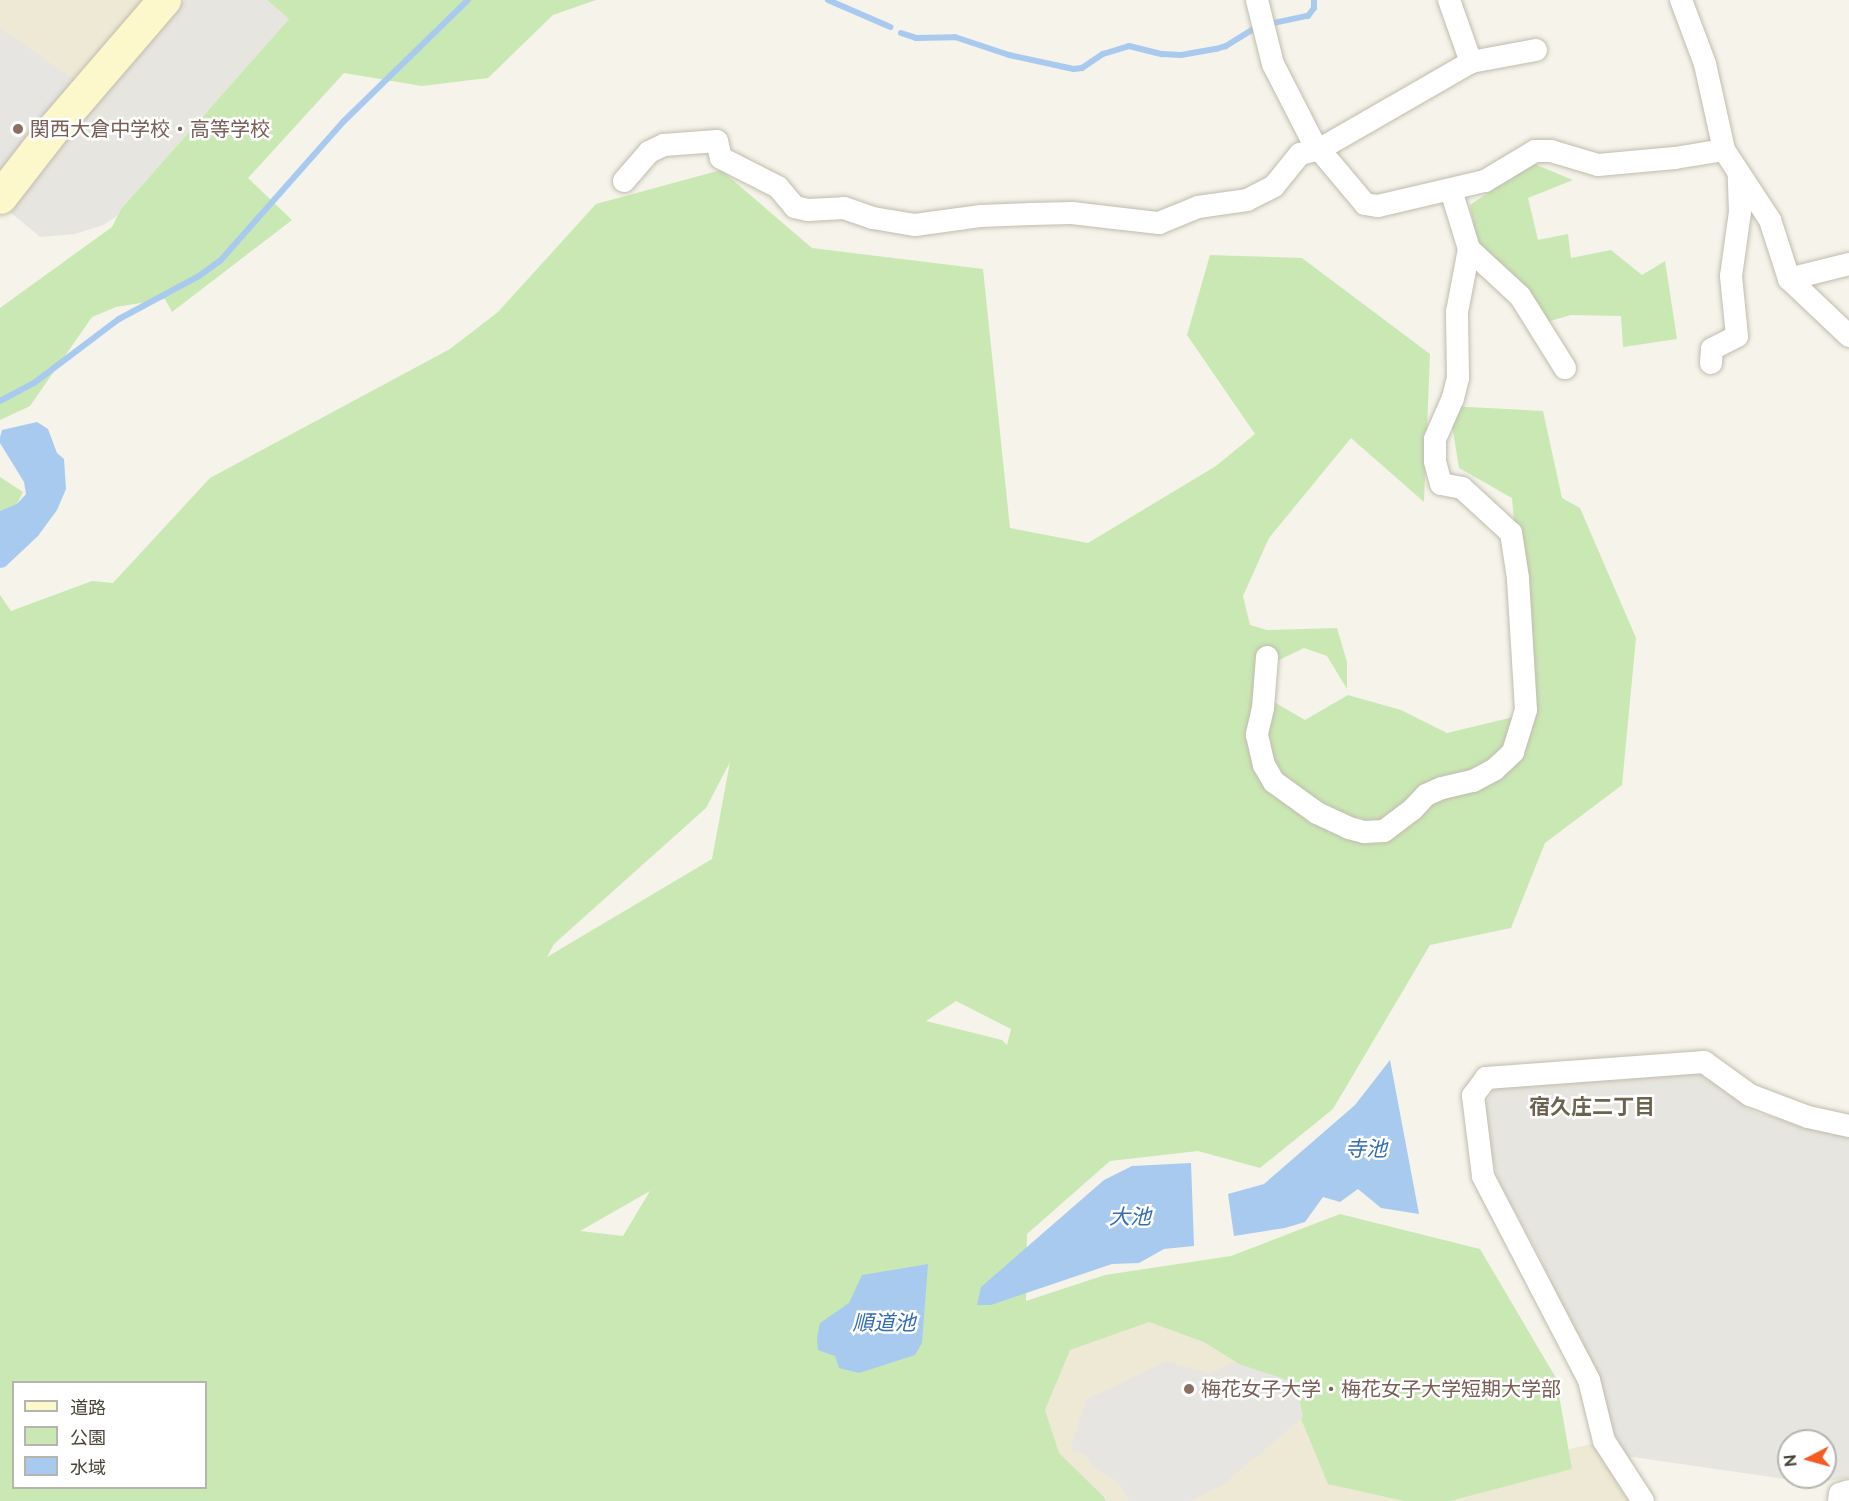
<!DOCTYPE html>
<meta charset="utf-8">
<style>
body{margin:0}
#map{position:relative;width:1849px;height:1501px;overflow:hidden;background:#f5f3ea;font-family:Raleway,"Noto Sans JP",sans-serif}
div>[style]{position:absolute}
.industrial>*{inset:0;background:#e7e5df}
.education>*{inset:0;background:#ede9d5}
.green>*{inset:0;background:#cae8b4}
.parking>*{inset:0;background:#e6e5e1}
.water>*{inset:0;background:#a9caef}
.stream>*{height:6px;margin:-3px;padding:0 3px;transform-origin:3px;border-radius:3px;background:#a9caef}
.roads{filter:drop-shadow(0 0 2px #c0bcad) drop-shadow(0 0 2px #c0bcad)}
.street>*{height:22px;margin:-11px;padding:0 11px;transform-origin:11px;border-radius:11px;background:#fff}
.secondary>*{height:33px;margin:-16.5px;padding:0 16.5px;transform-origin:16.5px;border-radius:16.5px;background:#fdf7cc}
.dots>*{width:16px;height:16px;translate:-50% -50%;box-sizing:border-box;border:3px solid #fff;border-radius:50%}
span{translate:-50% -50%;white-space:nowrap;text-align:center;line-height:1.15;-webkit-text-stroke:5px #fff;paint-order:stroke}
.education-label{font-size:20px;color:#785e54}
.left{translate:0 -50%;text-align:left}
.neighbourhood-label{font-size:21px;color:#6b6350;font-weight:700}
.water-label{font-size:21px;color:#336db3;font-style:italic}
.legend{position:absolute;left:12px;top:1381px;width:195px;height:108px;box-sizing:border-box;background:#fff;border:2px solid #b6b4af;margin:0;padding:8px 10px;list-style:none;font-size:18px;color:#494438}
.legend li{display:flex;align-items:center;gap:12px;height:30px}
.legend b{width:30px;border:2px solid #b6b4af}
.north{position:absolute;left:1777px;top:1429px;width:60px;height:60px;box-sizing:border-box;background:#fff;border:2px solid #b6b4af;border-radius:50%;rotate:264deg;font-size:16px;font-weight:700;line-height:24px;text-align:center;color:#494438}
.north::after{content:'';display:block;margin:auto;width:21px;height:27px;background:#f45b21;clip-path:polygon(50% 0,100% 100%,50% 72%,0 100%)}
</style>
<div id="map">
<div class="industrial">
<div style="clip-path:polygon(185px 0,267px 0,289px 19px,121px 209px,117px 216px,103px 225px,75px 234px,40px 237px,9px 211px,28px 181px)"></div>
<div style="clip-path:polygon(evenodd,1696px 1070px,1721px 1080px,1747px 1108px,1760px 1114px,1849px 1137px,1849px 1478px,1812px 1483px,1626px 1456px,1612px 1429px,1594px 1371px,1539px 1256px,1499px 1181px,1486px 1139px,1483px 1109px,1494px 1089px,1500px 1086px,1696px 1070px,1789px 1441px,1825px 1441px,1825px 1477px,1789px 1477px,1789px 1441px)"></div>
</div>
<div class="education">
<div style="clip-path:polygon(0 0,145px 0,73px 79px,0 179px)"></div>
<div style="clip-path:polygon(1151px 1311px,1333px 1348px,1407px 1487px,1604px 1441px,1643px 1501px,1040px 1501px,1043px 1357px)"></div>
</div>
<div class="green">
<div style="clip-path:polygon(267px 0,596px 0,553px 15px,488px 78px,422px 86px,344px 73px,248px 178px,292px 220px,172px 312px,165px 299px,116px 307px,92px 317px,30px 406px,0 420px,0 308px,112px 227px,121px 209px,289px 19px)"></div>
<div style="clip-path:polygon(1532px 163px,1573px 180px,1528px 198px,1538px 240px,1568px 234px,1571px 258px,1611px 250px,1642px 275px,1665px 261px,1677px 339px,1623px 347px,1621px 316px,1571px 315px,1543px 323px,1479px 253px,1470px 205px)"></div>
<div style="clip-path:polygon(evenodd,721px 170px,812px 248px,983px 269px,1010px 528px,1088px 543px,1216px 466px,1255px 434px,1187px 335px,1210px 255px,1302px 258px,1430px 354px,1424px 502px,1351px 438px,1269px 538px,1243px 596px,1250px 625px,1267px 630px,1337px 628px,1347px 662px,1347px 689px,1327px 656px,1304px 648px,1275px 662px,1274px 702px,1305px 720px,1348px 695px,1401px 710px,1447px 733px,1530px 713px,1512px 498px,1459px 468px,1449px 406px,1543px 411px,1562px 498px,1580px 508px,1636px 638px,1622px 785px,1545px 843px,1511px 928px,1430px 945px,1333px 1109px,1260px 1168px,1198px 1151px,1110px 1161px,1027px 1234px,1026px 1301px,1105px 1275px,1231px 1256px,1340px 1214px,1480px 1249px,1556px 1378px,1572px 1469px,1450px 1501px,1404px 1501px,1328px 1484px,1292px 1397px,1204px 1342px,1149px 1322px,1070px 1350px,1045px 1410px,1059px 1453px,1105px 1498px,1105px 1501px,0 1501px,0 595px,11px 611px,92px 581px,113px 583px,210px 478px,450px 349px,498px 312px,596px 204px,721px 170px,730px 762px,712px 859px,547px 957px,554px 944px,706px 808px,730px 762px,721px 170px,956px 1001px,1011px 1029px,1007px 1045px,1002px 1040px,926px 1021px,956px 1001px,721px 170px,650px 1191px,623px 1236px,580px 1231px,650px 1191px,721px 170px,14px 1382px,206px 1382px,206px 1488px,14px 1488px,14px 1382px)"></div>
<div style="clip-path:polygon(0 477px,23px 492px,0 538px)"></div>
</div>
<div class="parking">
<div style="clip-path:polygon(0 28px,76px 81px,0 180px)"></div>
<div style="clip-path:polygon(1167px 1361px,1209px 1374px,1233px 1362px,1296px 1383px,1303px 1417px,1224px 1484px,1190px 1501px,1129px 1501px,1118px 1482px,1093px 1467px,1085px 1454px,1070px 1450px,1086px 1400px)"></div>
</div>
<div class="water">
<div style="clip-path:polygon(37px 422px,48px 429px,57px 453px,64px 459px,66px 489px,57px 510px,38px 536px,5px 567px,0 568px,0 511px,17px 504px,26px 494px,24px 482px,0 443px,0 437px,2px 430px)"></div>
<div style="clip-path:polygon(1390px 1060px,1419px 1214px,1381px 1208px,1358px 1189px,1340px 1202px,1323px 1197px,1305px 1222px,1285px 1228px,1234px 1236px,1228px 1194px,1264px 1184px,1355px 1105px)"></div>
<div style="clip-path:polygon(1191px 1163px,1194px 1246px,1164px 1249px,1139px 1263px,1112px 1264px,991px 1305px,977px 1305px,981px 1287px,1104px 1180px,1132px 1166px)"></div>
<div style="clip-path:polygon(928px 1264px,922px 1343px,915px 1355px,859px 1373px,839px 1368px,835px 1356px,818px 1350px,817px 1338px,820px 1323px,849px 1303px,862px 1275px)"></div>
</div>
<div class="stream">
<div style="left:828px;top:0;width:68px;rotate:23.5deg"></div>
<div style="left:1269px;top:24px;width:40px;rotate:-12deg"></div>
<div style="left:1308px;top:16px;width:10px;rotate:-53deg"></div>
<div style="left:1314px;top:8px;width:8px;rotate:-90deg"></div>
<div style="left:901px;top:33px;width:16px;rotate:18deg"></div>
<div style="left:916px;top:38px;width:39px;rotate:-1deg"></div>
<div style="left:955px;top:37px;width:57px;rotate:18.4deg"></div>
<div style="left:1009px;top:55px;width:66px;rotate:12.2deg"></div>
<div style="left:1074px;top:69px;width:8px;rotate:-7deg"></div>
<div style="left:1082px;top:68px;width:25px;rotate:-34deg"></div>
<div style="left:1103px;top:54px;width:27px;rotate:-17deg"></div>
<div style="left:1129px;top:46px;width:34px;rotate:14deg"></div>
<div style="left:1162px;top:54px;width:19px;rotate:3deg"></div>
<div style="left:1181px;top:55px;width:36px;rotate:-10deg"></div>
<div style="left:1216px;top:49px;width:10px;rotate:-17deg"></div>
<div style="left:1226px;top:46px;width:36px;rotate:-32deg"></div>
<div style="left:0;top:401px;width:38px;rotate:-28deg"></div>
<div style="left:34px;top:383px;width:106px;rotate:-37deg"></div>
<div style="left:119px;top:319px;width:91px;rotate:-28.3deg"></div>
<div style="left:199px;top:276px;width:26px;rotate:-36deg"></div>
<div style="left:220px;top:261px;width:187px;rotate:-48.5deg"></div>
<div style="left:344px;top:121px;width:173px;rotate:-44.3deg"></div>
</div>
<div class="roads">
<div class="street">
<div style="left:1257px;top:0;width:66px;rotate:76deg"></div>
<div style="left:1273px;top:64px;width:88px;rotate:62.9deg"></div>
<div style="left:1313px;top:142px;width:81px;rotate:50deg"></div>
<div style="left:1365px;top:204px;width:13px;rotate:9deg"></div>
<div style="left:1378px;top:206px;width:110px;rotate:-13.2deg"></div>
<div style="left:1485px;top:181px;width:58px;rotate:-31deg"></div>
<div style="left:1535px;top:151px;width:16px"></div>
<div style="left:1551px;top:151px;width:49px;rotate:16.6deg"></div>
<div style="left:1598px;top:165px;width:77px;rotate:-5.2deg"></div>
<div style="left:1675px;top:158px;width:50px;rotate:-9.3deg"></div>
<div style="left:1449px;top:0;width:66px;rotate:70.5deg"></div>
<div style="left:1681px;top:0;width:68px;rotate:69.4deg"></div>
<div style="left:1705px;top:64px;width:88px;rotate:77.5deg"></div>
<div style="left:1724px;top:150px;width:84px;rotate:56.7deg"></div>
<div style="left:1770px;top:220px;width:62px;rotate:72.1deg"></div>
<div style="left:1789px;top:279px;width:83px;rotate:43.5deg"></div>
<div style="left:624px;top:181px;width:38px;rotate:-49deg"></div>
<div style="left:649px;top:152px;width:17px;rotate:-25deg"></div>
<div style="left:664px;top:145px;width:53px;rotate:-4.3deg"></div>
<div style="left:717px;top:141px;width:17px;rotate:77deg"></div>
<div style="left:721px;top:158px;width:64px;rotate:27deg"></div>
<div style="left:778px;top:187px;width:26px;rotate:50deg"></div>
<div style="left:795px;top:207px;width:13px;rotate:13deg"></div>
<div style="left:808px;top:210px;width:36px;rotate:-3deg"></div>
<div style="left:844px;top:208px;width:31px;rotate:19deg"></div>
<div style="left:873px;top:218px;width:43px;rotate:9.5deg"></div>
<div style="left:915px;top:225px;width:67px;rotate:-7.8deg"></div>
<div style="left:981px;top:216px;width:50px;rotate:-2.3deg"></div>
<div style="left:1031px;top:214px;width:41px;rotate:-1.4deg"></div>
<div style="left:1072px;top:213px;width:88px;rotate:6.6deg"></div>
<div style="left:1159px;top:223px;width:42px;rotate:-22.3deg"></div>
<div style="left:1198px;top:207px;width:49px;rotate:-8.1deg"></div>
<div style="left:1247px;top:200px;width:30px;rotate:-27deg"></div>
<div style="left:1274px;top:186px;width:41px;rotate:-50.9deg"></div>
<div style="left:1300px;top:154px;width:21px;rotate:-14deg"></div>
<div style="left:1320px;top:149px;width:174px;rotate:-29.9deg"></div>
<div style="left:1471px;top:62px;width:66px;rotate:-10.5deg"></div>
<div style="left:1469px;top:249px;width:69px;rotate:42.7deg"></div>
<div style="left:1520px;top:296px;width:85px;rotate:58deg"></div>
<div style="left:1789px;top:279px;width:62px;rotate:-14deg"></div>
<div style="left:1711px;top:363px;width:14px;rotate:-86deg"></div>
<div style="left:1712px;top:349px;width:28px;rotate:-27deg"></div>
<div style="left:1737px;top:336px;width:60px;rotate:-95.7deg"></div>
<div style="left:1731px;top:276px;width:65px;rotate:-82deg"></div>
<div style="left:1740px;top:212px;width:38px;rotate:-92deg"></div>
<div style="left:1267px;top:657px;width:51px;rotate:94.5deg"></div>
<div style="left:1263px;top:708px;width:28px;rotate:103deg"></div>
<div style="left:1257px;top:735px;width:31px;rotate:77deg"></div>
<div style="left:1264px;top:765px;width:20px;rotate:60deg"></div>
<div style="left:1274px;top:782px;width:53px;rotate:35.8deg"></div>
<div style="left:1317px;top:813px;width:35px;rotate:25deg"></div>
<div style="left:1349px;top:828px;width:16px;rotate:15deg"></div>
<div style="left:1364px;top:832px;width:20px;rotate:-3deg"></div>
<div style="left:1384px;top:831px;width:36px;rotate:-37deg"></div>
<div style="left:1413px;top:809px;width:19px;rotate:-47deg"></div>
<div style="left:1426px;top:795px;width:17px;rotate:-24deg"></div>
<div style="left:1442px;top:788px;width:32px;rotate:-13deg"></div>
<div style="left:1473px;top:781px;width:24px;rotate:-28deg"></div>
<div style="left:1494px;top:770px;width:26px;rotate:-43deg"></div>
<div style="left:1513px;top:752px;width:44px;rotate:-72.8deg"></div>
<div style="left:1526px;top:710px;width:132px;rotate:-93.5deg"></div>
<div style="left:1518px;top:578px;width:46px;rotate:-98.8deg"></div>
<div style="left:1511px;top:533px;width:67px;rotate:-137.4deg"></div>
<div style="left:1462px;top:488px;width:21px;rotate:-169deg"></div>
<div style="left:1441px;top:484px;width:24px;rotate:-105deg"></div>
<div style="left:1435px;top:461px;width:22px;rotate:-90deg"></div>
<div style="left:1435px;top:439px;width:45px;rotate:-66.3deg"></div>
<div style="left:1453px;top:398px;width:21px;rotate:-76deg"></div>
<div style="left:1458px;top:378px;width:66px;rotate:-90.9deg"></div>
<div style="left:1457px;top:312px;width:64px;rotate:-79.2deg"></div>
<div style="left:1469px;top:249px;width:62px;rotate:-107deg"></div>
<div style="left:1643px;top:1501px;width:72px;rotate:-123deg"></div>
<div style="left:1604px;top:1441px;width:63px;rotate:-103.8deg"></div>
<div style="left:1589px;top:1380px;width:230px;rotate:-117.5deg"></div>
<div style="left:1483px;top:1176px;width:81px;rotate:-97.1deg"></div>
<div style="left:1473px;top:1096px;width:22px;rotate:-54deg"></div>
<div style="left:1486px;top:1078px;width:219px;rotate:-4.2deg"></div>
<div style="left:1704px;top:1062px;width:57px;rotate:35.7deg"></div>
<div style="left:1750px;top:1095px;width:62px;rotate:20.8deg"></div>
<div style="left:1808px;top:1117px;width:42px;rotate:12.4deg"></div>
<div style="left:1839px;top:1501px;width:7px;rotate:-82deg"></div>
<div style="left:1840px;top:1494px;width:9px;rotate:-18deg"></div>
</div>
<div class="secondary">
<div style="left:0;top:197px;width:85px;rotate:-52.2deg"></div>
<div style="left:52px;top:130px;width:172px;rotate:-49.3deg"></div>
</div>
</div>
<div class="dots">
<div style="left:18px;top:129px;background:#8d6e63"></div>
<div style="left:1189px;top:1389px;background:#8d6e63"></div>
</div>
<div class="education-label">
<span class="left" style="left:30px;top:129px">関西大倉中学校・高等学校</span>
<span class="left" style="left:1201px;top:1389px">梅花女子大学・梅花女子大学短期大学部</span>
</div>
<div class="neighbourhood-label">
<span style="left:1592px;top:1107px">宿久庄二丁目</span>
</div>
<div class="water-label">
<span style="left:1366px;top:1149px">寺池</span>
<span style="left:1130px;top:1217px">大池</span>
<span style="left:884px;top:1323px">順道池</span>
</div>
<ul class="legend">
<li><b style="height:8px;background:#fdf7cc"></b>道路</li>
<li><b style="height:16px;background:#cae8b4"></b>公園</li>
<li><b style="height:16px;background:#a9caef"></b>水域</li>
</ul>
<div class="north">N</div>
</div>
